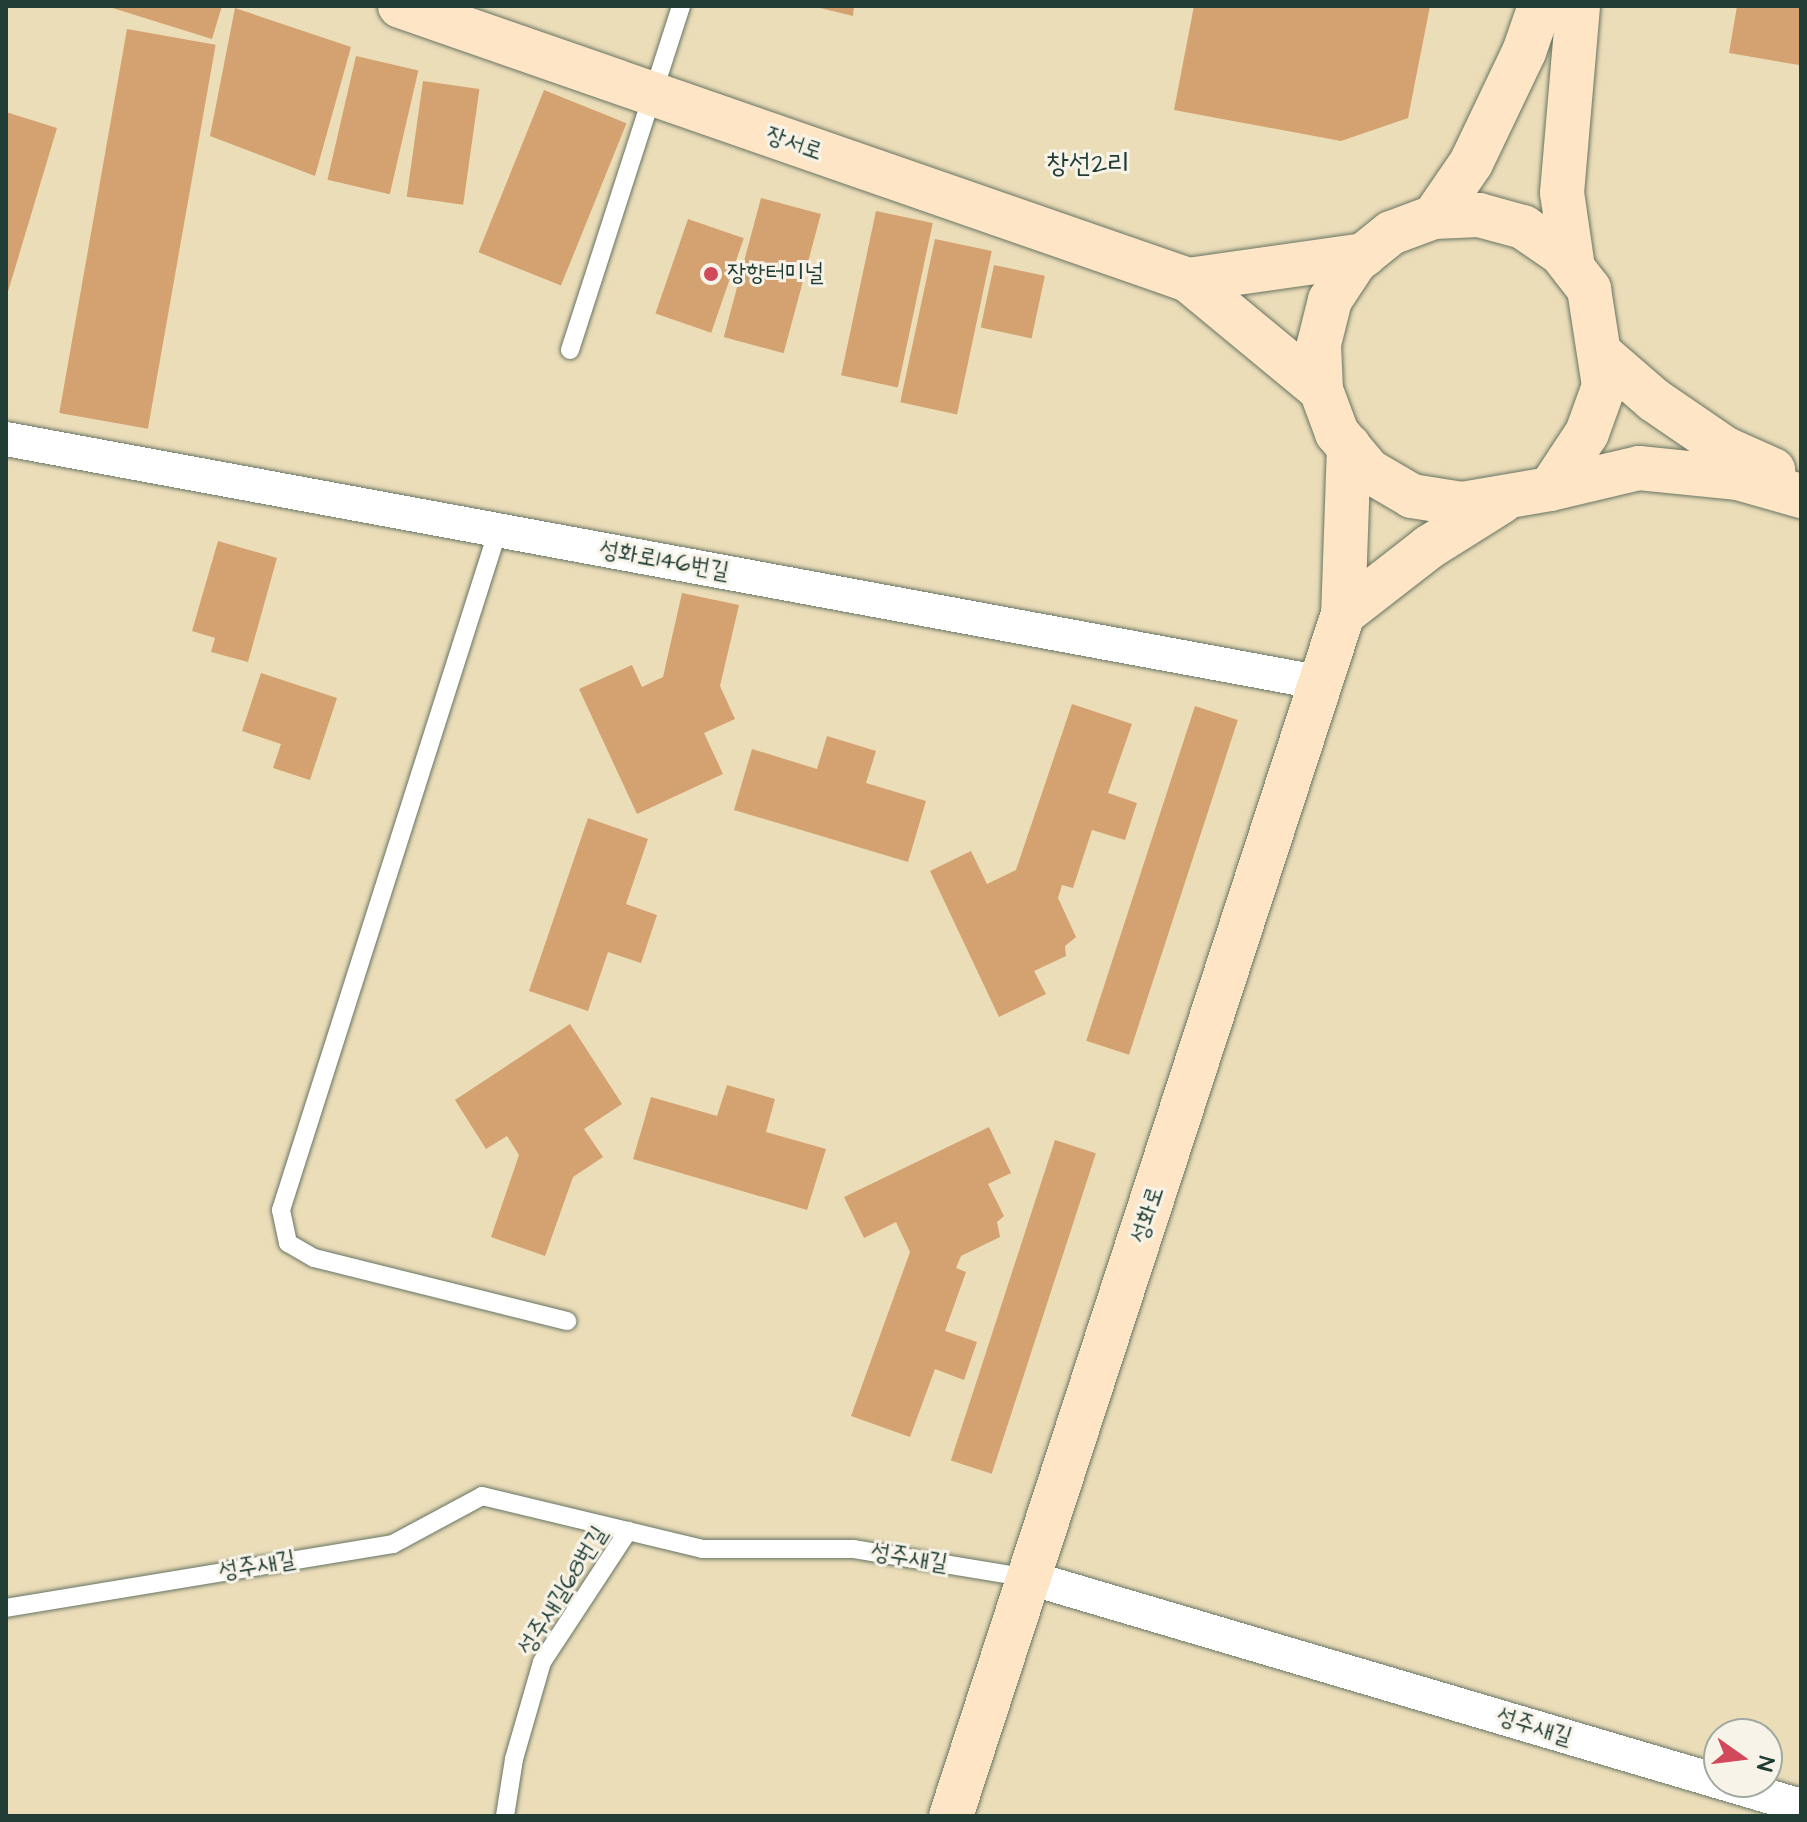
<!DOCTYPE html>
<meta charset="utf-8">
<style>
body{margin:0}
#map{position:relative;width:1807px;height:1822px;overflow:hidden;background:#ecddb9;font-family:"Architects Daughter","Poor Story",sans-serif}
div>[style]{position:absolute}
.building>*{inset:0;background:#d3a270;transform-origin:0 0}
.roads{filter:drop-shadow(0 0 2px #677563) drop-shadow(0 0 2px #677563)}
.lane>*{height:18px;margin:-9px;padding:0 9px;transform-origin:9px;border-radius:9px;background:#fff}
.street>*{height:34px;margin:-17px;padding:0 17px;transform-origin:17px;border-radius:17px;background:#fff}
.secondary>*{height:44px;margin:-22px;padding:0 22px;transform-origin:22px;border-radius:22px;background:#fde5c5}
.dots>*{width:22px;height:22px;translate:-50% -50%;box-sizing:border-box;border:4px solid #f7f3e8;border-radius:50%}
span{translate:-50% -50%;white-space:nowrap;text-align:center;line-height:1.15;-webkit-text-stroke:6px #f7f3e8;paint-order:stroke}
.street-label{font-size:24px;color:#1f3d34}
.poi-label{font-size:24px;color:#1f3d34}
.left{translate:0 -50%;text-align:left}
.quarter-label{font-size:28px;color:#1f3d34}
.frame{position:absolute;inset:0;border:8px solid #1f3d34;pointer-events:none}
.north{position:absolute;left:1703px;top:1718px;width:80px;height:80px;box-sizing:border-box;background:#f7f3e8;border:2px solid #a1aaa0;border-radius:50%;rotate:104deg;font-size:22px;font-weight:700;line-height:32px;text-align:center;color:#1f3d34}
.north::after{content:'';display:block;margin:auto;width:28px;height:36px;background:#d1495b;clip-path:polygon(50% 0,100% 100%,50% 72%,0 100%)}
</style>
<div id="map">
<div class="building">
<div style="clip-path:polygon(106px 6px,222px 6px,212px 39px)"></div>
<div style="clip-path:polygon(812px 6px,854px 6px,853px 16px)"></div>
<div style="clip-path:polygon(1194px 6px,1430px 6px,1408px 118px,1341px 141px,1174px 110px)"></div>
<div style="clip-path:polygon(1737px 6px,1801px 6px,1799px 65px,1729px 53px)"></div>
<div style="clip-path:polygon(235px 8px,351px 47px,315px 176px,210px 136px)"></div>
<div style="left:127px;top:29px;width:90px;height:390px;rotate:10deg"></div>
<div style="left:356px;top:56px;width:64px;height:127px;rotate:13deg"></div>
<div style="left:423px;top:81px;width:57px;height:117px;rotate:8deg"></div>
<div style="left:544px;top:90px;width:89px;height:175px;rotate:22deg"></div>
<div style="clip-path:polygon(6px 112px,57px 128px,7px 295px,6px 294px)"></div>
<div style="left:761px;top:198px;width:62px;height:144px;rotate:15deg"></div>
<div style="left:876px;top:211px;width:58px;height:168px;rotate:12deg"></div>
<div style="left:688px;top:219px;width:59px;height:100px;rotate:19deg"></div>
<div style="left:935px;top:239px;width:58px;height:167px;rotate:12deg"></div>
<div style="left:994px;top:265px;width:52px;height:64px;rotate:12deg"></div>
<div style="clip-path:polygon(218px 541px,277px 558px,248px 662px,211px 652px,215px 638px,192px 631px)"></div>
<div style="clip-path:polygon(682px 593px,739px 605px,720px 686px,735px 719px,704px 733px,723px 774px,637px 814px,579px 689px,632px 665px,642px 687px,663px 677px)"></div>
<div style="clip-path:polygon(261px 673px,337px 698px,310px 780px,273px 768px,281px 744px,242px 731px)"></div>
<div style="clip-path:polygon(1072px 704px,1132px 724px,1108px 793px,1137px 803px,1125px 840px,1092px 830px,1073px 888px,1062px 885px,1058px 898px,1076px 937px,1065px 946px,1066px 956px,1034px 971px,1046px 994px,999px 1017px,930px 871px,971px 851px,987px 884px,1016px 870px)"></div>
<div style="left:1195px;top:706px;width:45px;height:352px;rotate:18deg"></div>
<div style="clip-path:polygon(827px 736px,876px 751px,866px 783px,926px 801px,908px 862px,734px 810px,752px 749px,817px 769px)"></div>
<div style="clip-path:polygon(588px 818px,648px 839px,626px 904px,657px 915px,641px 963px,608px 952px,588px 1011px,529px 991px)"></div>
<div style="clip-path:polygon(570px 1024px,622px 1104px,584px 1129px,603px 1157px,573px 1177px,545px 1256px,491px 1237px,519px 1155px,507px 1136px,486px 1149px,455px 1100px)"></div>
<div style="clip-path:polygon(727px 1085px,775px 1099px,766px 1132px,826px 1149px,807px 1210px,633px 1159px,651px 1097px,717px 1116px)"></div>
<div style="clip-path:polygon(989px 1127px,1011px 1173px,988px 1184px,1004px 1216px,997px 1222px,1000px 1237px,961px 1256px,956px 1268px,966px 1272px,945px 1331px,977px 1342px,964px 1380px,935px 1369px,910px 1437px,851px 1416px,910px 1252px,896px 1222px,864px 1238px,844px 1197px)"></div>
<div style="left:1055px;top:1140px;width:43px;height:337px;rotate:18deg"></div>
</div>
<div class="roads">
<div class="lane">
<div style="left:570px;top:350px;width:361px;rotate:-72.1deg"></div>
<div style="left:498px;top:530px;width:714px;rotate:107.7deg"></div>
<div style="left:281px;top:1210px;width:34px;rotate:78deg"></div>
<div style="left:288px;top:1243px;width:30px;rotate:30deg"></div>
<div style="left:314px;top:1258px;width:261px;rotate:14deg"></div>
<div style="left:6px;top:1608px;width:392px;rotate:-9.4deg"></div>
<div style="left:393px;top:1544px;width:101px;rotate:-28.3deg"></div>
<div style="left:482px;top:1496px;width:226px;rotate:13.5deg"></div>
<div style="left:702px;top:1549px;width:152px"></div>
<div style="left:854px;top:1549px;width:177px;rotate:9.4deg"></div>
<div style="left:505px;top:1816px;width:58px;rotate:-81deg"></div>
<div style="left:514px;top:1759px;width:101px;rotate:-73.9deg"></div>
<div style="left:542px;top:1662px;width:157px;rotate:-56.7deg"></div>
</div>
<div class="street">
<div style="left:6px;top:439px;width:1338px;rotate:10.5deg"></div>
<div style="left:1030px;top:1578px;width:804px;rotate:16.47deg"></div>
</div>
<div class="secondary">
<div style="left:400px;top:6px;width:834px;rotate:19.17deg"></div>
<div style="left:1479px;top:215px;width:46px;rotate:15.3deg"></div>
<div style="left:1523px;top:227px;width:46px;rotate:34.4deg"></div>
<div style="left:1561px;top:253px;width:46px;rotate:52.1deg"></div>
<div style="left:1589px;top:289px;width:98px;rotate:81.2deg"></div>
<div style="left:1604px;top:386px;width:50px;rotate:109.9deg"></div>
<div style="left:1587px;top:433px;width:67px;rotate:123.5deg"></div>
<div style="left:1550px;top:489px;width:89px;rotate:170.3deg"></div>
<div style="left:1462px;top:504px;width:51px;rotate:-170.9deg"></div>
<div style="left:1412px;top:496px;width:50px;rotate:-149.8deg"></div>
<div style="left:1369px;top:471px;width:50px;rotate:-130.1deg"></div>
<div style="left:1337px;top:433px;width:46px;rotate:-110.4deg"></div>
<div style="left:1321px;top:390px;width:46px;rotate:-92.5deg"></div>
<div style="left:1319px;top:344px;width:45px;rotate:-76deg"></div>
<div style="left:1330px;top:300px;width:45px;rotate:-56.7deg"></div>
<div style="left:1355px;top:262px;width:46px;rotate:-38.9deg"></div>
<div style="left:1391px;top:233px;width:46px;rotate:-20.4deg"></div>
<div style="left:1434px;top:217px;width:45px;rotate:-2.5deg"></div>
<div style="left:1434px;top:217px;width:65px;rotate:-55.6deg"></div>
<div style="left:1471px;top:163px;width:123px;rotate:-64.5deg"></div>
<div style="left:1524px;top:52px;width:49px;rotate:-70.8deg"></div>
<div style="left:1573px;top:268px;width:76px;rotate:-98.3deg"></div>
<div style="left:1562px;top:193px;width:188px;rotate:-85.1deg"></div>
<div style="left:1601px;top:354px;width:70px;rotate:41deg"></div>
<div style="left:1654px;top:400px;width:85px;rotate:34.4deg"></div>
<div style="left:1724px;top:448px;width:54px;rotate:24.2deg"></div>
<div style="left:1321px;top:390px;width:173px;rotate:-140.4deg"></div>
<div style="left:1188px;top:280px;width:178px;rotate:-8.1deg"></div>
<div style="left:1349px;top:446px;width:168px;rotate:92deg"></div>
<div style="left:1343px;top:614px;width:109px;rotate:-37.9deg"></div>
<div style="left:1429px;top:547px;width:85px;rotate:-32deg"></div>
<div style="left:1550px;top:489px;width:91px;rotate:-13.3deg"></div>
<div style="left:1639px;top:468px;width:100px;rotate:5.8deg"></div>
<div style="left:1738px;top:478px;width:66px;rotate:15.9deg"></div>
<div style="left:951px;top:1816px;width:1264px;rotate:-71.94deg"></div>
</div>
</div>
<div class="dots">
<div style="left:711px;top:274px;background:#d1495b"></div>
</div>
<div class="street-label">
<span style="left:794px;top:144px;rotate:19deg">장서로</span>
<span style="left:664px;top:561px;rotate:10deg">성화로146번길</span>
<span style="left:1148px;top:1215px;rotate:-72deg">성화로</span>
<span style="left:909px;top:1558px;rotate:9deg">성주새길</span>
<span style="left:257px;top:1566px;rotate:-10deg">성주새길</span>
<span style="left:563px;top:1591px;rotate:-58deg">성주새길68번길</span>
<span style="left:1534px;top:1727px;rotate:17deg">성주새길</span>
</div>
<div class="poi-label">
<span class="left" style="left:727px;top:274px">장항터미널</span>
</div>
<div class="quarter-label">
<span style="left:1088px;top:164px">창선2리</span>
</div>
<div class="frame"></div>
<div class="north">N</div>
</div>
